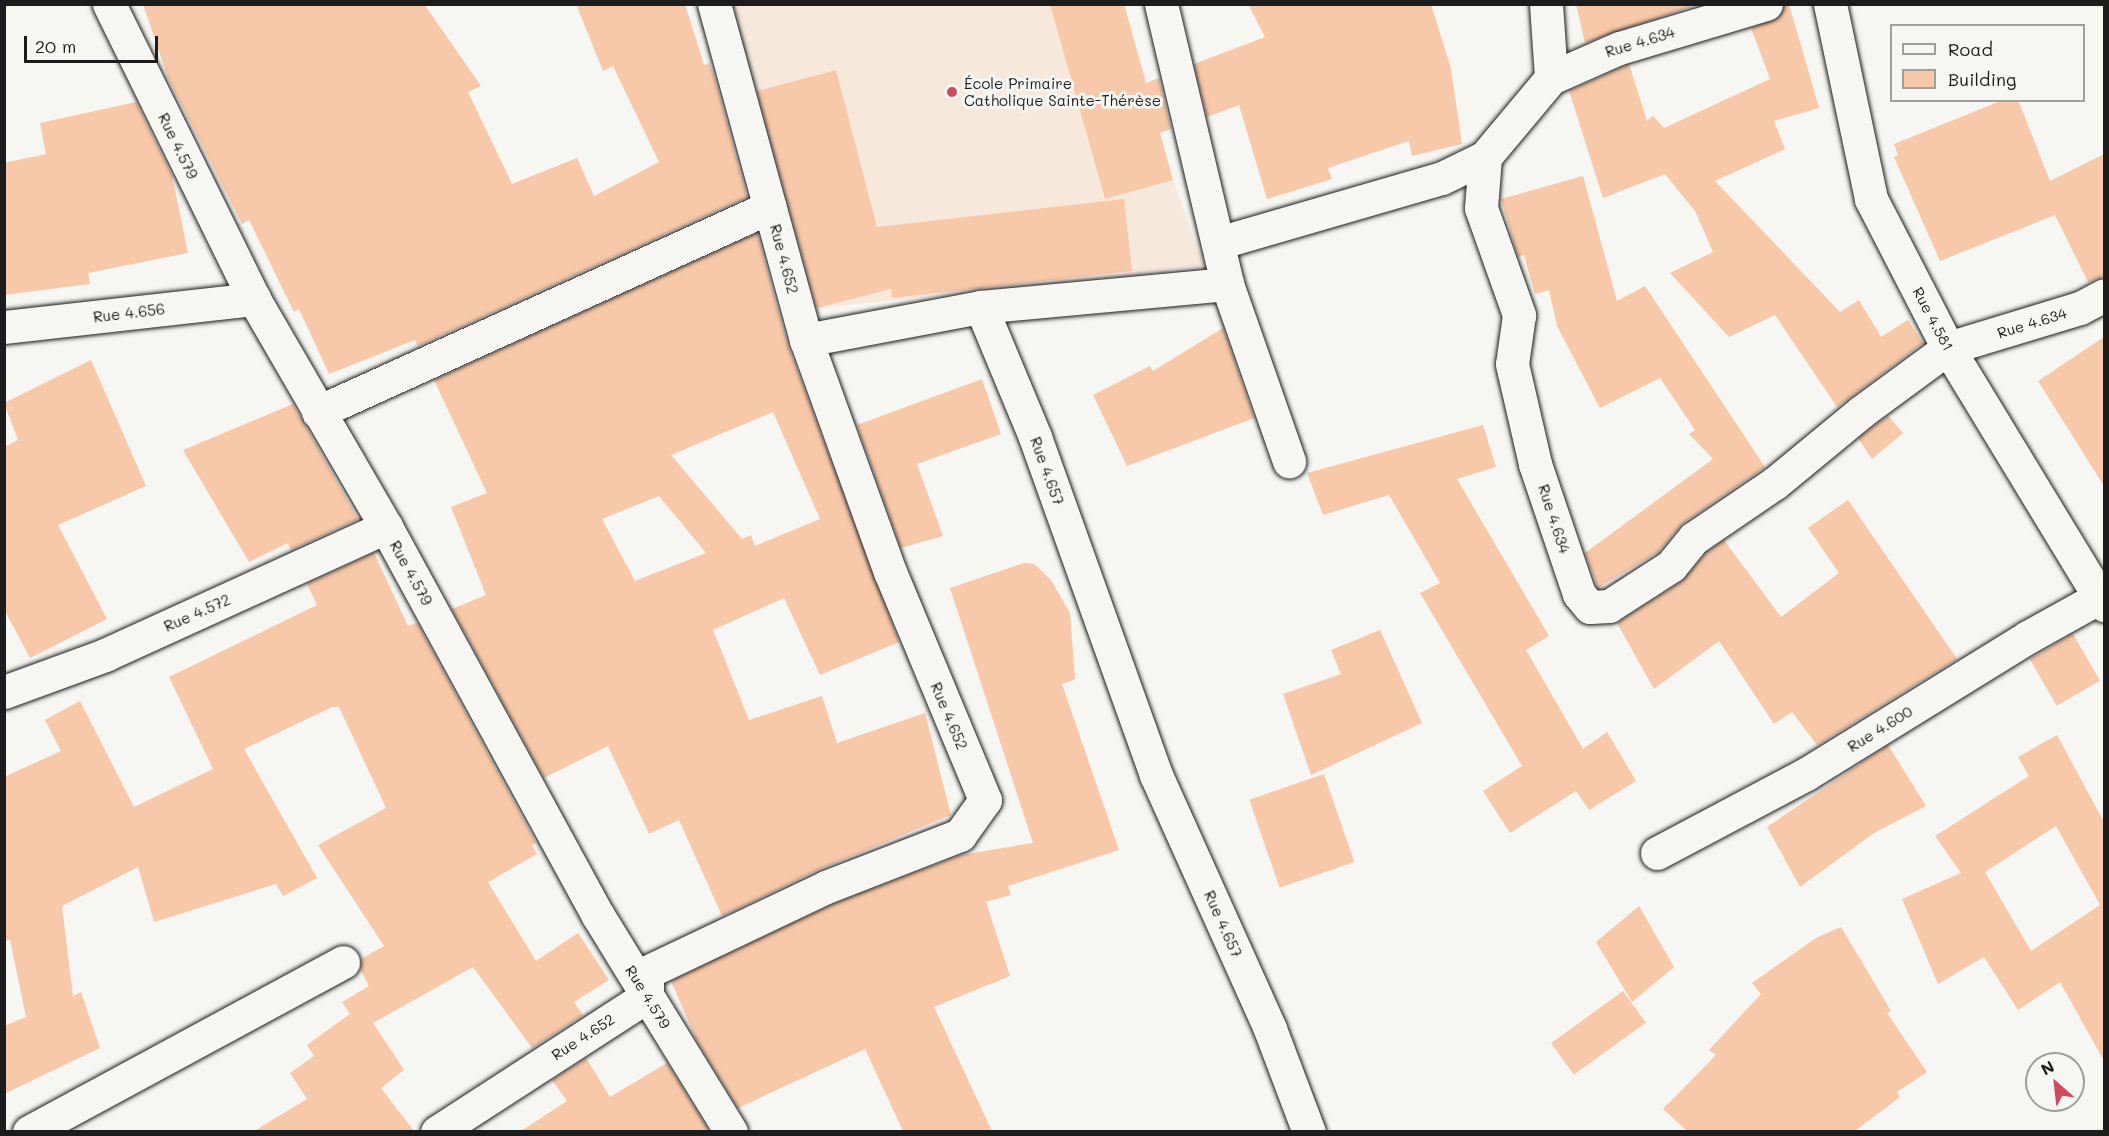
<!DOCTYPE html>
<meta charset="utf-8">
<style>
body{margin:0}
#map{position:relative;width:2109px;height:1136px;overflow:hidden;background:#f6f6f2;font-family:Mali,sans-serif}
div>[style]{position:absolute}
.built>*{inset:0;background:#f7e8dc}
.building>*{inset:0;background:#f8c9a8;transform-origin:0 0}
.roads{filter:drop-shadow(0 0 2px #1c1c1c) drop-shadow(0 0 2px #1c1c1c)}
.minor>*{height:33px;margin:-16.5px;padding:0 16.5px;transform-origin:16.5px;border-radius:16.5px;background:#f6f6f2}
.dots>*{width:16px;height:16px;translate:-50% -50%;box-sizing:border-box;border:3px solid #f6f6f2;border-radius:50%}
span{translate:-50% -50%;white-space:nowrap;text-align:center;line-height:1.15;-webkit-text-stroke:6px #f6f6f2;paint-order:stroke}
.street-label{font-size:15px;color:#1c1c1c}
.poi-label{font-size:15px;color:#1c1c1c}
.left{translate:0 -50%;text-align:left}
.frame{position:absolute;inset:0;border:6px solid #1c1c1c;pointer-events:none}
.legend{position:absolute;left:1890px;top:24px;width:195px;height:78px;box-sizing:border-box;background:#f6f6f2;border:2px solid #9f9f9c;margin:0;padding:8px 10px;list-style:none;font-size:18px;color:#1c1c1c}
.legend li{display:flex;align-items:center;gap:12px;height:30px}
.legend b{width:30px;border:2px solid #9f9f9c}
.north{position:absolute;left:2025px;top:1052px;width:60px;height:60px;box-sizing:border-box;background:#f6f6f2;border:2px solid #9f9f9c;border-radius:50%;rotate:332deg;font-size:16px;font-weight:700;line-height:24px;text-align:center;color:#1c1c1c}
.north::after{content:'';display:block;margin:auto;width:21px;height:27px;background:#d1495b;clip-path:polygon(50% 0,100% 100%,50% 72%,0 100%)}
.scale{position:absolute;left:24px;top:36px;width:134px;height:27px;box-sizing:border-box;border:3px solid #1c1c1c;border-top:0;padding-left:8px;font-size:18px;line-height:21px;white-space:nowrap;color:#1c1c1c;-webkit-text-stroke:4px #f6f6f2;paint-order:stroke}
</style>
<div id="map">
<div class="built">
<div style="clip-path:polygon(733px 5px,1124px 5px,1173px 180px,1204px 266px,812px 309px)"></div>
</div>
<div class="building">
<div style="clip-path:polygon(143px 4px,424px 4px,481px 86px,468px 92px,512px 184px,577px 158px,594px 196px,659px 162px,613px 66px,603px 71px,576px 4px,685px 4px,704px 65px,709px 63px,714px 75px,747px 197px,418px 346px,415px 340px,329px 374px,299px 309px,294px 312px,249px 220px,242px 224px,168px 78px)"></div>
<div style="clip-path:polygon(1050px 4px,1124px 4px,1146px 83px,1159px 78px,1171px 129px,1160px 133px,1173px 180px,1105px 199px)"></div>
<div style="clip-path:polygon(1248px 4px,1431px 4px,1451px 69px,1462px 144px,1412px 156px,1409px 141px,1328px 168px,1332px 179px,1267px 199px,1239px 105px,1207px 117px,1194px 64px,1265px 37px)"></div>
<div style="clip-path:polygon(1576px 4px,1693px 4px,1693px 6px,1585px 43px)"></div>
<div style="clip-path:polygon(1784px 4px,1789px 4px,1819px 108px,1774px 121px,1785px 149px,1715px 181px,1840px 312px,1859px 300px,1881px 337px,1908px 320px,1923px 343px,1837px 407px,1775px 315px,1729px 337px,1670px 273px,1713px 252px,1695px 211px,1665px 174px,1603px 198px,1569px 91px,1629px 64px,1647px 121px,1653px 116px,1664px 128px,1770px 79px,1751px 28px,1779px 17px)"></div>
<div style="clip-path:polygon(836px 70px,877px 227px,1124px 199px,1132px 271px,892px 298px,891px 289px,817px 308px,757px 91px)"></div>
<div style="clip-path:polygon(2003px 100px,2018px 100px,2050px 181px,2104px 154px,2104px 276px,2088px 282px,2055px 215px,1940px 261px,1894px 157px,1898px 155px,1894px 144px)"></div>
<div style="clip-path:polygon(136px 102px,172px 175px,188px 253px,88px 273px,90px 284px,4px 295px,4px 163px,46px 154px,40px 123px)"></div>
<div style="clip-path:polygon(1583px 176px,1617px 301px,1645px 286px,1765px 467px,1683px 523px,1658px 552px,1598px 588px,1585px 553px,1713px 459px,1689px 434px,1695px 430px,1660px 378px,1600px 408px,1557px 326px,1549px 290px,1535px 294px,1524px 255px,1518px 257px,1501px 199px)"></div>
<div style="clip-path:polygon(evenodd,757px 233px,788px 346px,899px 642px,820px 675px,784px 598px,713px 630px,749px 720px,822px 696px,837px 743px,925px 713px,951px 815px,818px 870px,722px 916px,679px 820px,649px 834px,608px 746px,544px 778px,452px 609px,486px 595px,451px 507px,487px 493px,434px 380px,757px 233px,773px 412px,820px 519px,755px 546px,751px 535px,742px 539px,671px 455px,773px 412px,757px 233px,659px 496px,706px 553px,635px 581px,602px 519px,659px 496px)"></div>
<div style="clip-path:polygon(1223px 328px,1254px 418px,1127px 466px,1093px 395px,1150px 366px,1153px 371px)"></div>
<div style="clip-path:polygon(2104px 337px,2104px 486px,2038px 381px)"></div>
<div style="clip-path:polygon(91px 360px,146px 486px,58px 525px,107px 619px,30px 658px,4px 609px,4px 447px,18px 440px,4px 403px)"></div>
<div style="clip-path:polygon(982px 379px,1001px 434px,917px 464px,943px 536px,901px 548px,857px 425px)"></div>
<div style="clip-path:polygon(293px 404px,358px 519px,291px 550px,288px 543px,249px 562px,183px 450px)"></div>
<div style="clip-path:polygon(1888px 416px,1903px 433px,1872px 459px,1858px 438px)"></div>
<div style="clip-path:polygon(1483px 425px,1496px 467px,1457px 479px,1549px 636px,1526px 650px,1583px 749px,1607px 732px,1636px 781px,1589px 810px,1576px 791px,1510px 833px,1483px 791px,1522px 766px,1420px 593px,1440px 583px,1389px 495px,1323px 515px,1307px 473px)"></div>
<div style="clip-path:polygon(1848px 500px,1957px 659px,1817px 745px,1792px 712px,1774px 724px,1719px 641px,1654px 689px,1617px 623px,1681px 582px,1707px 552px,1724px 540px,1781px 617px,1839px 573px,1808px 528px)"></div>
<div style="clip-path:polygon(374px 553px,408px 626px,417px 623px,536px 843px,532px 845px,537px 854px,488px 882px,536px 961px,578px 933px,609px 980px,574px 1002px,583px 1015px,532px 1048px,473px 967px,373px 1023px,404px 1070px,381px 1088px,414px 1131px,254px 1131px,307px 1099px,290px 1073px,314px 1056px,307px 1045px,350px 1014px,342px 1002px,369px 986px,360px 969px,361px 959px,384px 946px,318px 845px,386px 808px,339px 707px,332px 707px,244px 749px,317px 878px,283px 896px,276px 884px,154px 922px,138px 867px,62px 906px,73px 996px,81px 992px,100px 1048px,4px 1094px,4px 1026px,26px 1017px,10px 940px,4px 941px,4px 777px,61px 751px,45px 720px,80px 701px,134px 807px,213px 769px,169px 677px,317px 605px,307px 584px)"></div>
<div style="clip-path:polygon(1024px 563px,1034px 564px,1051px 580px,1070px 613px,1075px 679px,1062px 684px,1119px 850px,1008px 886px,1011px 895px,986px 902px,1010px 976px,934px 1007px,992px 1131px,903px 1131px,865px 1049px,738px 1108px,696px 1039px,671px 981px,833px 904px,961px 855px,1033px 843px,950px 588px)"></div>
<div style="clip-path:polygon(1380px 630px,1422px 723px,1311px 775px,1283px 694px,1341px 674px,1331px 650px)"></div>
<div style="left:2073px;top:634px;width:54px;height:50px;rotate:60deg"></div>
<div style="clip-path:polygon(evenodd,2057px 735px,2104px 822px,2104px 1061px,2060px 982px,2018px 1010px,1984px 957px,1938px 984px,1902px 899px,1961px 873px,1935px 836px,2029px 776px,2018px 757px,2057px 735px,2056px 826px,2100px 905px,2031px 951px,1985px 872px,2056px 826px)"></div>
<div style="clip-path:polygon(1888px 745px,1926px 806px,1874px 833px,1800px 887px,1767px 827px)"></div>
<div style="left:1324px;top:774px;width:93px;height:79px;rotate:71deg"></div>
<div style="clip-path:polygon(1639px 906px,1674px 967px,1632px 1002px,1596px 942px)"></div>
<div style="clip-path:polygon(1841px 927px,1891px 1011px,1887px 1013px,1927px 1072px,1897px 1092px,1900px 1097px,1855px 1131px,1687px 1131px,1663px 1109px,1716px 1055px,1709px 1050px,1761px 994px,1752px 983px,1816px 938px)"></div>
<div style="left:1623px;top:991px;width:39px;height:89px;rotate:54deg"></div>
<div style="clip-path:polygon(586px 1058px,610px 1097px,667px 1063px,709px 1131px,521px 1131px,567px 1101px,552px 1080px)"></div>
</div>
<div class="roads">
<div class="minor">
<div style="left:109px;top:4px;width:329px;rotate:63.8deg"></div>
<div style="left:254px;top:299px;width:263px;rotate:59.9deg"></div>
<div style="left:386px;top:527px;width:441px;rotate:61.4deg"></div>
<div style="left:597px;top:914px;width:256px;rotate:58.4deg"></div>
<div style="left:1161px;top:4px;width:288px;rotate:76.7deg"></div>
<div style="left:1227px;top:284px;width:247px;rotate:174.7deg"></div>
<div style="left:981px;top:307px;width:141px;rotate:67.4deg"></div>
<div style="left:1035px;top:437px;width:359px;rotate:70.3deg"></div>
<div style="left:1156px;top:775px;width:278px;rotate:65.8deg"></div>
<div style="left:1270px;top:1029px;width:110px;rotate:69.3deg"></div>
<div style="left:1546px;top:4px;width:74px;rotate:86.1deg"></div>
<div style="left:1766px;top:4px;width:153px;rotate:163.3deg"></div>
<div style="left:1619px;top:48px;width:74px;rotate:156.2deg"></div>
<div style="left:1551px;top:78px;width:103px;rotate:129.9deg"></div>
<div style="left:1485px;top:157px;width:51px;rotate:94.5deg"></div>
<div style="left:1481px;top:208px;width:114px;rotate:70.4deg"></div>
<div style="left:1519px;top:315px;width:49px;rotate:98.1deg"></div>
<div style="left:1512px;top:364px;width:103px;rotate:77deg"></div>
<div style="left:1535px;top:464px;width:137px;rotate:71.3deg"></div>
<div style="left:1579px;top:594px;width:17px;rotate:50deg"></div>
<div style="left:1590px;top:607px;width:19px;rotate:-3deg"></div>
<div style="left:1609px;top:606px;width:74px;rotate:-32.8deg"></div>
<div style="left:1671px;top:566px;width:36px;rotate:-51deg"></div>
<div style="left:1694px;top:538px;width:98px;rotate:-34.2deg"></div>
<div style="left:1775px;top:483px;width:112px;rotate:-39.5deg"></div>
<div style="left:1861px;top:412px;width:108px;rotate:-36.3deg"></div>
<div style="left:1948px;top:348px;width:138px;rotate:-16.9deg"></div>
<div style="left:2080px;top:308px;width:27px;rotate:-28deg"></div>
<div style="left:1830px;top:4px;width:199px;rotate:78.1deg"></div>
<div style="left:1871px;top:199px;width:168px;rotate:62.7deg"></div>
<div style="left:1948px;top:348px;width:301px;rotate:58.7deg"></div>
<div style="left:1218px;top:243px;width:233px;rotate:-16.2deg"></div>
<div style="left:1442px;top:178px;width:48px;rotate:-26deg"></div>
<div style="left:1227px;top:284px;width:188px;rotate:70.7deg"></div>
<div style="left:4px;top:327px;width:252px;rotate:-6.4deg"></div>
<div style="left:806px;top:340px;width:178px;rotate:-10.7deg"></div>
<div style="left:318px;top:412px;width:496px;rotate:-24.4deg"></div>
<div style="left:4px;top:692px;width:108px;rotate:-20.1deg"></div>
<div style="left:105px;top:655px;width:309px;rotate:-24.5deg"></div>
<div style="left:1657px;top:853px;width:169px;rotate:-27.9deg"></div>
<div style="left:1806px;top:774px;width:261px;rotate:-31.7deg"></div>
<div style="left:2028px;top:637px;width:82px;rotate:-29.1deg"></div>
<div style="left:29px;top:1132px;width:357px;rotate:-28.4deg"></div>
<div style="left:437px;top:1132px;width:250px;rotate:-32.9deg"></div>
<div style="left:647px;top:996px;width:24px;rotate:-90deg"></div>
<div style="left:647px;top:972px;width:198px;rotate:-25.4deg"></div>
<div style="left:826px;top:887px;width:144px;rotate:-21.2deg"></div>
<div style="left:960px;top:835px;width:43px;rotate:-54.5deg"></div>
<div style="left:985px;top:800px;width:247px;rotate:-112.6deg"></div>
<div style="left:890px;top:572px;width:247px;rotate:-109.9deg"></div>
<div style="left:806px;top:340px;width:348px;rotate:-105.3deg"></div>
</div>
</div>
<div class="dots">
<div style="left:952px;top:92px;background:#d1495b"></div>
</div>
<div class="street-label">
<span style="left:1640px;top:42px;rotate:-17deg">Rue 4.634</span>
<span style="left:178px;top:146px;rotate:64deg">Rue 4.579</span>
<span style="left:784px;top:259px;rotate:75deg">Rue 4.652</span>
<span style="left:129px;top:313px;rotate:-7deg">Rue 4.656</span>
<span style="left:1933px;top:319px;rotate:62deg">Rue 4.581</span>
<span style="left:2032px;top:323px;rotate:-17deg">Rue 4.634</span>
<span style="left:1047px;top:471px;rotate:70deg">Rue 4.657</span>
<span style="left:1554px;top:519px;rotate:72deg">Rue 4.634</span>
<span style="left:411px;top:573px;rotate:61deg">Rue 4.579</span>
<span style="left:197px;top:613px;rotate:-24deg">Rue 4.572</span>
<span style="left:949px;top:716px;rotate:67deg">Rue 4.652</span>
<span style="left:1880px;top:729px;rotate:-32deg">Rue 4.600</span>
<span style="left:1223px;top:924px;rotate:66deg">Rue 4.657</span>
<span style="left:648px;top:997px;rotate:58deg">Rue 4.579</span>
<span style="left:583px;top:1037px;rotate:-33deg">Rue 4.652</span>
</div>
<div class="poi-label">
<span class="left" style="left:964px;top:92px">École Primaire<br>Catholique Sainte-Thérèse</span>
</div>
<div class="frame"></div>
<ul class="legend">
<li><b style="height:8px;background:#f6f6f2"></b>Road</li>
<li><b style="height:16px;background:#f8c9a8"></b>Building</li>
</ul>
<div class="north">N</div>
<div class="scale">20 m</div>
</div>
